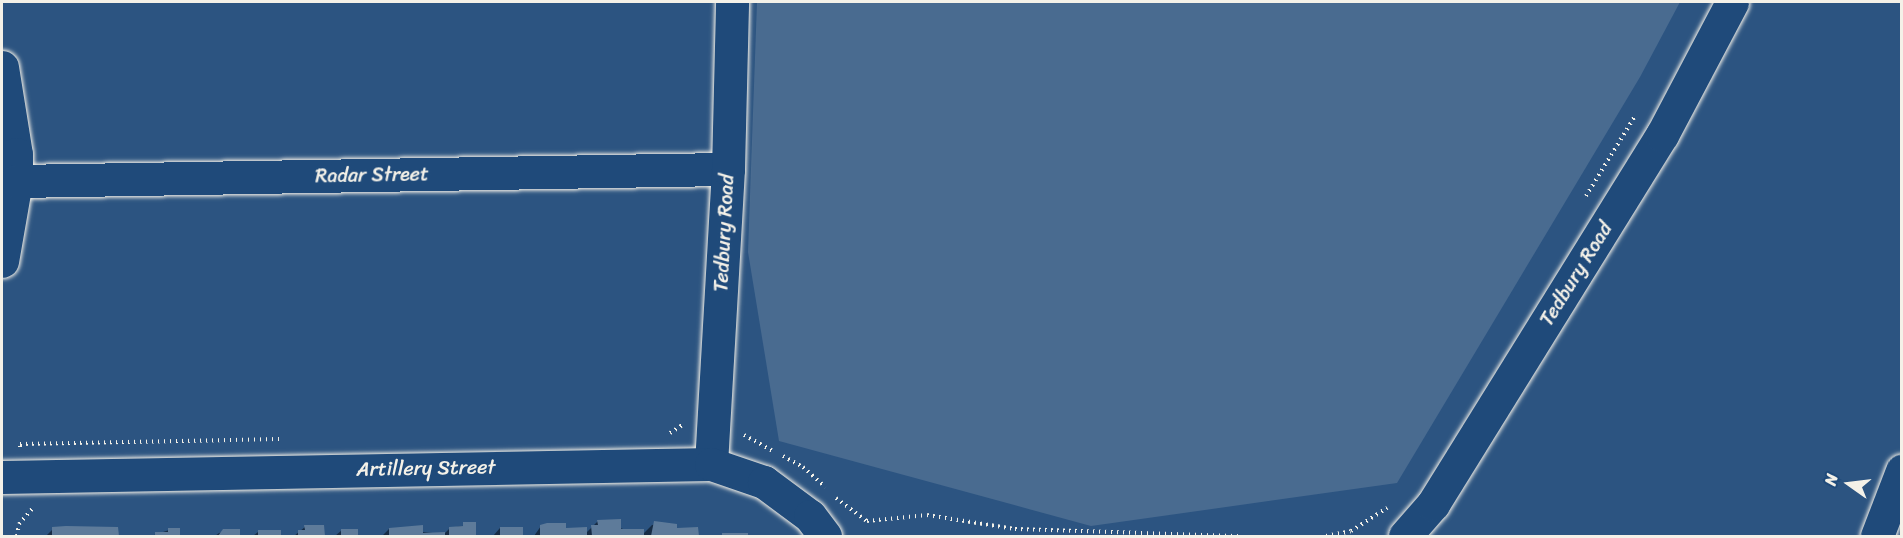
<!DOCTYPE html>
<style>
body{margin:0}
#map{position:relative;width:1903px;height:538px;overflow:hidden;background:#2c5481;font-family:Sriracha,sans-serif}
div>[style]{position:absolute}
.green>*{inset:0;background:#496b90}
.shadow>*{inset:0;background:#0007}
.building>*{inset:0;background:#5e7b9a;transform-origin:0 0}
.path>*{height:4px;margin-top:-2px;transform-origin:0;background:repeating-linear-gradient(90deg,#f4f1e8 0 1.5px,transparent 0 6px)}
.roads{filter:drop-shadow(0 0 2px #f4f1e8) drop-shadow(0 0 2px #f4f1e8)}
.minor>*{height:33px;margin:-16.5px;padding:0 16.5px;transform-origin:16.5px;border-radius:16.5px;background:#1f4a7a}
span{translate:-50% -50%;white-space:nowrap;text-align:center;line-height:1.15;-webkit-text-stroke:4.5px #1f4a7a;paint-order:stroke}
.street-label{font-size:20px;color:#f4f1e8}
.frame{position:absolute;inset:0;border:3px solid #f4f1e8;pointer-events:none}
.north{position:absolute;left:1819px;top:454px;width:60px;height:60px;-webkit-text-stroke:4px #1f4a7a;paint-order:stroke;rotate:284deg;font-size:16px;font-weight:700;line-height:24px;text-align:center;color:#f4f1e8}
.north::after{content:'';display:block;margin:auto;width:21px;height:27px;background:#f4f1e8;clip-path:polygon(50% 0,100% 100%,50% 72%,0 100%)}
</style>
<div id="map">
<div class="green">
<div style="clip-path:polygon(757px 2px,1680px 2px,1640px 77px,1397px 483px,1091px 526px,779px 441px,748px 252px)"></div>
</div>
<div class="shadow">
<div style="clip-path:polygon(598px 521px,642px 535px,652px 525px,667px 523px,675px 529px,697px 529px,697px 536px,528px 536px,534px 536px,541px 526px,586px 533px)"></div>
<div style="clip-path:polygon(474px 524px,474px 536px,382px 536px,389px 529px,444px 534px,450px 528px)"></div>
<div style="clip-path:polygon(323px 526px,323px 536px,294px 536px,305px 527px)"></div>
<div style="clip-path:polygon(117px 528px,118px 536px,46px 536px,53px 529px)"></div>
<div style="clip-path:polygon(500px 528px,522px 528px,522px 536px,493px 536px)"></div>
<div style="clip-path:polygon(169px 530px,179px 530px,179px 536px,206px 536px,151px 536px)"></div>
<div style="clip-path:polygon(238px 530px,239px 536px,215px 536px,219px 533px)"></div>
<div style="clip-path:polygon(342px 530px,357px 530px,357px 536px,335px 536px)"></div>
<div style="clip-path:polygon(280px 531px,280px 536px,253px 536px,258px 532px)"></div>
</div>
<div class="building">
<div style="clip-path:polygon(621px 519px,621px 529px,644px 529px,644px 536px,592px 536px,591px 525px,598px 525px,597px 520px)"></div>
<div style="clip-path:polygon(654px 521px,677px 524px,677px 528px,698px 527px,699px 536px,651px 536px)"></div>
<div style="clip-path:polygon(463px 522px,476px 522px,476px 536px,449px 536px,449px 527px,463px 526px)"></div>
<div style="clip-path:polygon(547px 523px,566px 523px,566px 528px,587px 527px,587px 536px,540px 536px,540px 525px)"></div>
<div style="clip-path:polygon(304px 525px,324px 525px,325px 536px,298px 536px,298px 530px,305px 530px)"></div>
<div style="clip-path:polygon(423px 525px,423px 533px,445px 532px,445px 536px,389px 536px,389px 528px)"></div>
<div style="clip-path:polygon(66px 526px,118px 527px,119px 536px,52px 536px,52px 527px)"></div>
<div style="left:500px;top:527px;width:23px;height:9px"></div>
<div style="clip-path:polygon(168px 528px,180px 528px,180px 536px,155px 536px,155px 532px,168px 532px)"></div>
<div style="clip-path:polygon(223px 529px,240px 529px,240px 536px,218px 536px)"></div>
<div style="left:341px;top:529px;width:17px;height:7px"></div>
<div style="left:258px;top:530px;width:23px;height:6px"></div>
<div style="left:722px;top:533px;width:26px;height:3px"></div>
</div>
<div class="path">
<div style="left:1586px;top:196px;width:94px;rotate:-58.5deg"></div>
<div style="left:670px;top:433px;width:17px;rotate:-33deg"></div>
<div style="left:744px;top:435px;width:33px;rotate:29deg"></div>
<div style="left:20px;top:447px;width:3px;rotate:-90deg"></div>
<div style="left:20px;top:444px;width:259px;rotate:-1.1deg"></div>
<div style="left:783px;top:456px;width:23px;rotate:29deg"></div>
<div style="left:803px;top:467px;width:30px;rotate:42deg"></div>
<div style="left:836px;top:498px;width:39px;rotate:37deg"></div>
<div style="left:867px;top:521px;width:60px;rotate:-5.7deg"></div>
<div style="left:927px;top:515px;width:89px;rotate:9deg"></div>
<div style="left:1015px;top:529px;width:228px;rotate:1.8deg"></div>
<div style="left:17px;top:536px;width:12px;rotate:-81deg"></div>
<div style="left:19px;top:524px;width:23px;rotate:-49deg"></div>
<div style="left:1326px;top:536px;width:25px;rotate:-11deg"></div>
<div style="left:1351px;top:531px;width:43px;rotate:-32.6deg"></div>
</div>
<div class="roads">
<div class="minor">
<div style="left:2px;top:67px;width:88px;rotate:80.9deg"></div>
<div style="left:16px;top:154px;width:27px;rotate:90deg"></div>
<div style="left:16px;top:181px;width:81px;rotate:99.9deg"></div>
<div style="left:16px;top:181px;width:712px;rotate:-0.97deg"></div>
<div style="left:711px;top:464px;width:295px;rotate:-86.7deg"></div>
<div style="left:728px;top:169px;width:167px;rotate:-88.6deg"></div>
<div style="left:2px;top:477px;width:709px;rotate:-1.05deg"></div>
<div style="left:711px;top:464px;width:56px;rotate:18.8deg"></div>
<div style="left:764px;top:482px;width:57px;rotate:36.5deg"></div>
<div style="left:810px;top:516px;width:25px;rotate:53deg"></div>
<div style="left:1405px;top:536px;width:43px;rotate:-48.8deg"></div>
<div style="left:1433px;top:504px;width:434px;rotate:-58.2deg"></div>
<div style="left:1662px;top:135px;width:150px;rotate:-62.2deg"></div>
<div style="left:1877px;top:536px;width:70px;rotate:-69deg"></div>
</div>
</div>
<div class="street-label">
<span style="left:372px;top:175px;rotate:-1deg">Radar Street</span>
<span style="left:724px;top:233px;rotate:-87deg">Tedbury Road</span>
<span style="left:1576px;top:274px;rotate:-58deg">Tedbury Road</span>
<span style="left:426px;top:468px;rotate:-1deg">Artillery Street</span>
</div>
<div class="frame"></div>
<div class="north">N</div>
</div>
